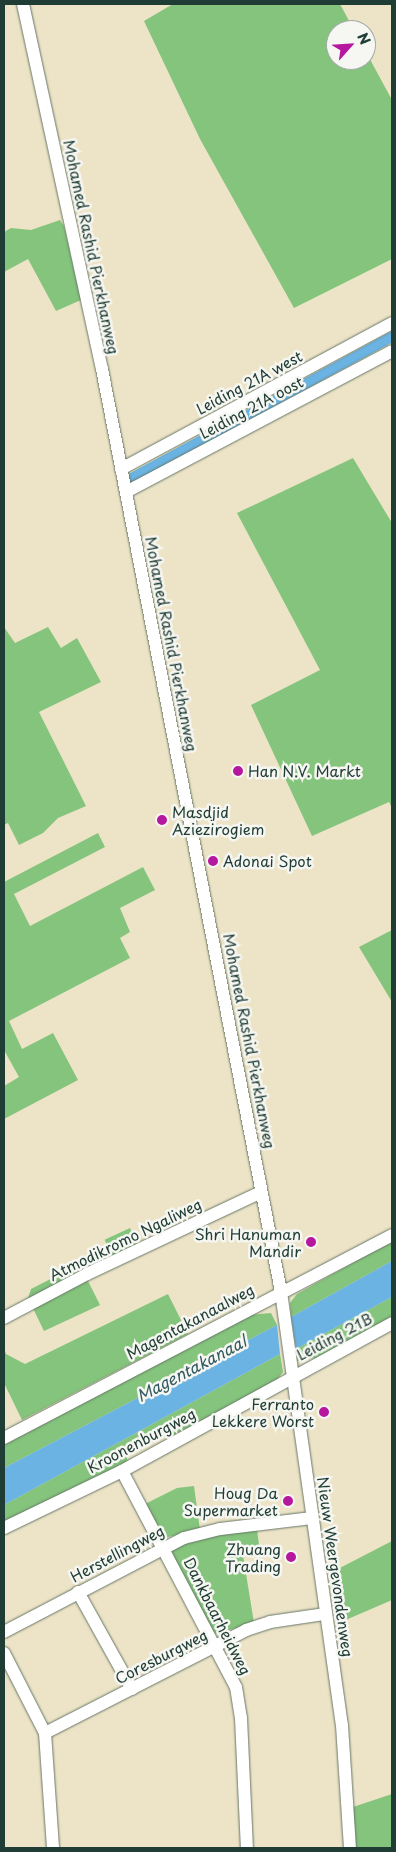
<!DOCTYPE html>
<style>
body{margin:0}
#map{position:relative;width:396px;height:1852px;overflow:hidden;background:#ede4c7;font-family:"Playpen Sans",sans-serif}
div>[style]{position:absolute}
.green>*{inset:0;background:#84c47c;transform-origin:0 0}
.water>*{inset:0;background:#6ab3e2}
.canal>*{height:10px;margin:-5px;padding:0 5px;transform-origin:5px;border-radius:5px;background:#6ab3e2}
.roads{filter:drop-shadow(0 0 1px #677767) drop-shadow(0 0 1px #677767)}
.minor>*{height:12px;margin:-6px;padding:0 6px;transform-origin:6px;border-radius:6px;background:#fff}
.dots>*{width:14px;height:14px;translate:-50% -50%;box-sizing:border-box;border:2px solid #f6f6f2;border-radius:50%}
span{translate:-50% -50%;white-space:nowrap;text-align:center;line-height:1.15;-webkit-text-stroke:5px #f6f6f2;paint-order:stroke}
.street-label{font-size:15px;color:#1f3d34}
.poi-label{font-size:15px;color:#1f3d34}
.left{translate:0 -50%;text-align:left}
.right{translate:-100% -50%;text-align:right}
.water-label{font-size:16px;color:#325a60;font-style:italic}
.frame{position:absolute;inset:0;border:5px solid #1f3d34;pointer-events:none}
.north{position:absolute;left:326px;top:20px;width:50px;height:50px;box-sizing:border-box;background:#f6f6f2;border:1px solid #a0aca6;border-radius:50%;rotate:64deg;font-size:14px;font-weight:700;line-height:20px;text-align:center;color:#1f3d34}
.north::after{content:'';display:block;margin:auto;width:18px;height:22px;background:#b5179e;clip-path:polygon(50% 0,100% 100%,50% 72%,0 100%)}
</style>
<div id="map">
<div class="green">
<div style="clip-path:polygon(173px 4px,340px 4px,354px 30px,336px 30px,336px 60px,366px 60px,366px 52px,392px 100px,392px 259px,294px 308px,200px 139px,144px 21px)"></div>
<div style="clip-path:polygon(60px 220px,64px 226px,81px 300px,56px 311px,28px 259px,4px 272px,4px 232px,11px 228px,31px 230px)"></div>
<div style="clip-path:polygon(353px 458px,392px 523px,392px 808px,389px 802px,312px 836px,251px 705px,320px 670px,237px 513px)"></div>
<div style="clip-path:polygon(4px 627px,15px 643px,48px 627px,61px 648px,77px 638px,101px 682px,39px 712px,86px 806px,58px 818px,43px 833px,19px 845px,8px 823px,4px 825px)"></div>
<div style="clip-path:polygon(98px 833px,105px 847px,14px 894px,30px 926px,143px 867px,155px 890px,120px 908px,130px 932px,120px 938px,130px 958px,9px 1021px,22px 1049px,53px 1033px,78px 1080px,4px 1119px,4px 1086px,19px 1077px,4px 1050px,4px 882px)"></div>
<div style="clip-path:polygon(392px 930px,392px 1002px,359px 947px)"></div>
<div style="left:130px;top:1228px;width:23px;height:28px;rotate:65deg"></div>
<div style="clip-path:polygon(392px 1241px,392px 1261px,291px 1317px,290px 1303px,297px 1294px)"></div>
<div style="clip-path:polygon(70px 1269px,87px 1279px,100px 1305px,44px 1331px,28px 1298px,31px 1289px)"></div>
<div style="clip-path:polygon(168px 1294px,188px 1334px,22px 1420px,4px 1383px,4px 1348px,6px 1354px,25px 1364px)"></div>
<div style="clip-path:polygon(392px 1297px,392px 1317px,316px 1358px,297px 1361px,296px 1349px)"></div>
<div style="clip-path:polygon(271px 1313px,277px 1325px,4px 1468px,4px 1445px,250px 1315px)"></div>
<div style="clip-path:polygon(280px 1354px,283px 1372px,277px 1380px,168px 1438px,163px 1429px,123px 1450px,128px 1461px,4px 1525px,4px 1505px)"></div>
<div style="clip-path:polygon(194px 1486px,200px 1530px,164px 1538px,143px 1505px,177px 1488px)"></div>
<div style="clip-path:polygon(257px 1529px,260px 1553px,243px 1555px,254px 1623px,215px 1634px,171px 1555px,172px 1550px,185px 1540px)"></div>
<div style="clip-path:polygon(392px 1541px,392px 1600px,341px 1622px,334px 1571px)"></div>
<div style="clip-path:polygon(392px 1794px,392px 1848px,355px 1848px,353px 1807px)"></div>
</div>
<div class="water">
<div style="clip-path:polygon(392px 1261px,392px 1297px,296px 1349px,291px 1317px)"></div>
<div style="clip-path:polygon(277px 1325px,280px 1354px,4px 1505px,4px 1468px)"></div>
</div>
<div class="canal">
<div style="left:132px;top:478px;width:296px;rotate:-28.5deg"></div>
</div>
<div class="roads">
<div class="minor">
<div style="left:23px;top:4px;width:373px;rotate:77.8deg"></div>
<div style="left:102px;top:369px;width:940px;rotate:79.02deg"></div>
<div style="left:281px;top:1292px;width:437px;rotate:82deg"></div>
<div style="left:342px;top:1725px;width:123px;rotate:86.3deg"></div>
<div style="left:121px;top:469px;width:308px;rotate:-28.3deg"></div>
<div style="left:126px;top:492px;width:301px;rotate:-27.9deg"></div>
<div style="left:4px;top:1318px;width:94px;rotate:-27.9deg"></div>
<div style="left:87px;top:1274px;width:192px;rotate:-25.2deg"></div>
<div style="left:4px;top:1438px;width:438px;rotate:-27.6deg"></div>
<div style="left:122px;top:1471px;width:244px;rotate:62.2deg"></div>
<div style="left:236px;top:1687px;width:31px;rotate:81deg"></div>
<div style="left:241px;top:1718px;width:130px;rotate:87.4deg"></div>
<div style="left:4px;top:1528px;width:131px;rotate:-25.8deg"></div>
<div style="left:122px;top:1471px;width:308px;rotate:-28.7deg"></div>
<div style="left:78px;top:1592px;width:111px;rotate:60.9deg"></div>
<div style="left:4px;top:1632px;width:203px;rotate:-27.6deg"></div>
<div style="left:184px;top:1538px;width:37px;rotate:-14deg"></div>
<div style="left:220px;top:1529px;width:93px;rotate:-6.8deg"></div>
<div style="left:4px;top:1653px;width:90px;rotate:62.9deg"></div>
<div style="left:45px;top:1733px;width:115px;rotate:86deg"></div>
<div style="left:45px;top:1733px;width:226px;rotate:-27.1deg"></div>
<div style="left:246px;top:1630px;width:25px;rotate:-18deg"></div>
<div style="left:270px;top:1622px;width:56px;rotate:-8.3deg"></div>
</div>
</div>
<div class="dots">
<div style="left:238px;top:771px;background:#b5179e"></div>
<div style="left:162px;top:820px;background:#b5179e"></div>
<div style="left:213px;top:861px;background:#b5179e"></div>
<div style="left:311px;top:1242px;background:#b5179e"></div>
<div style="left:324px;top:1412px;background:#b5179e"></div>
<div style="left:288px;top:1501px;background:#b5179e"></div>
<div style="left:291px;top:1557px;background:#b5179e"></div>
</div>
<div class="street-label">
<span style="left:92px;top:247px;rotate:78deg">Mohamed Rashid Pierkhanweg</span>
<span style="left:249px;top:382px;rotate:-28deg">Leiding 21A west</span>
<span style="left:251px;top:407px;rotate:-28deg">Leiding 21A oost</span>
<span style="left:172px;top:644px;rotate:79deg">Mohamed Rashid Pierkhanweg</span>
<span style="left:250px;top:1041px;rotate:79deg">Mohamed Rashid Pierkhanweg</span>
<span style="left:125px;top:1239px;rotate:-26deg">Atmodikromo Ngaliweg</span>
<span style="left:190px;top:1321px;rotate:-28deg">Magentakanaalweg</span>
<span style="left:334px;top:1336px;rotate:-28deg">Leiding 21B</span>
<span style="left:141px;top:1440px;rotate:-28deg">Kroonenburgweg</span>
<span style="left:117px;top:1553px;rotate:-28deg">Herstellingweg</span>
<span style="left:336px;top:1567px;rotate:82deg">Nieuw Weergevondenweg</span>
<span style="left:218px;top:1616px;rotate:63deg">Dankbaarheidweg</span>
<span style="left:161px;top:1656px;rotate:-27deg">Coresburgweg</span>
</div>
<div class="poi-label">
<span class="left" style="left:248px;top:771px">Han N.V. Markt</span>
<span class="left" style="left:172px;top:820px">Masdjid<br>Aziezirogiem</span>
<span class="left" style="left:223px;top:861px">Adonai Spot</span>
<span class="right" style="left:301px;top:1242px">Shri Hanuman<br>Mandir</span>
<span class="right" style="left:314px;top:1412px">Ferranto<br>Lekkere Worst</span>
<span class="right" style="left:278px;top:1501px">Houg Da<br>Supermarket</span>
<span class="right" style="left:281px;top:1557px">Zhuang<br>Trading</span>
</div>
<div class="water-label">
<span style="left:191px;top:1368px;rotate:-28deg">Magentakanaal</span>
</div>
<div class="frame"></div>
<div class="north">N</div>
</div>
